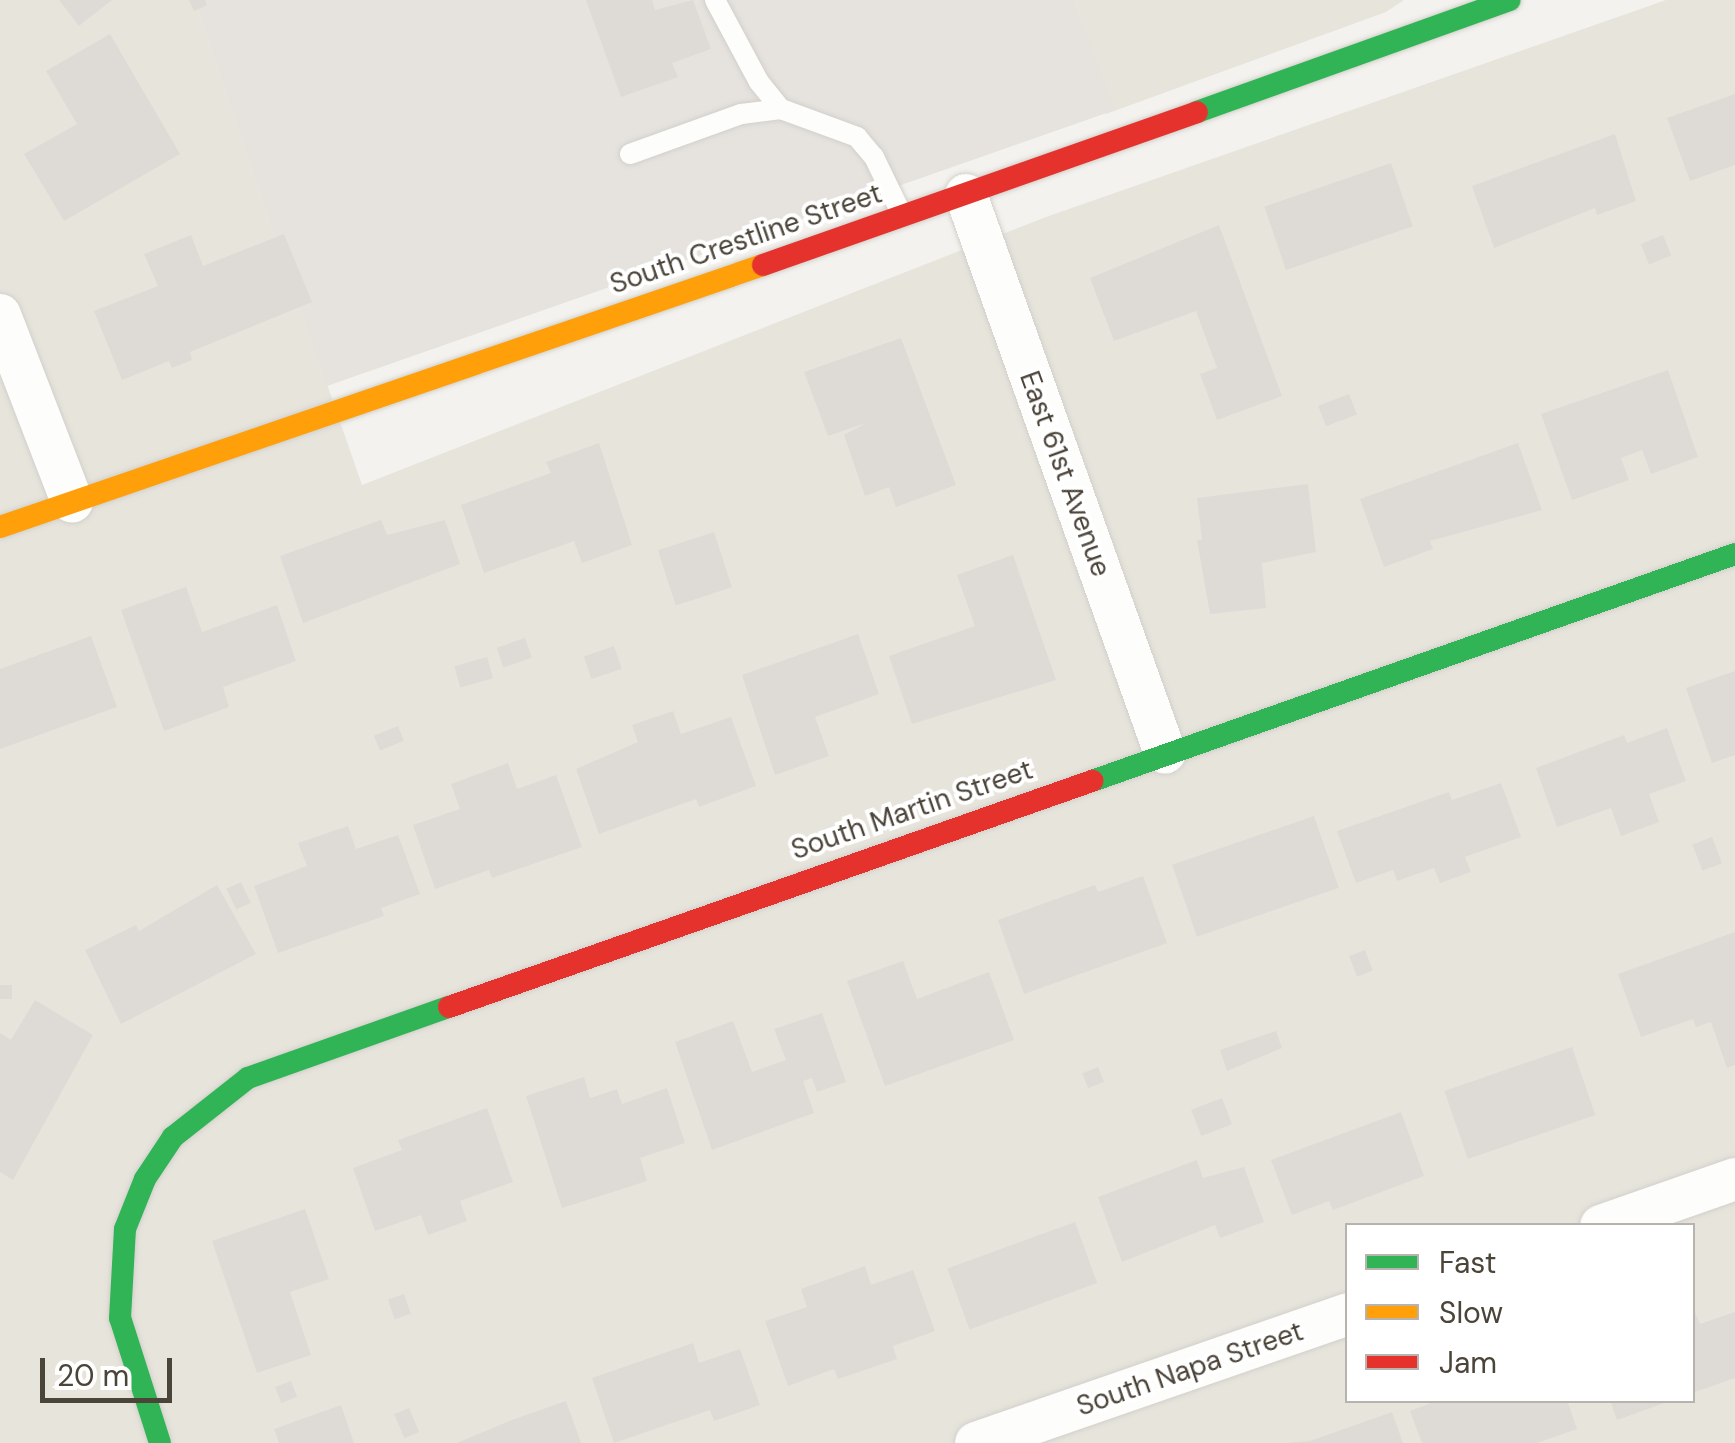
<!DOCTYPE html>
<style>
body{margin:0}
#map{position:relative;width:1735px;height:1443px;overflow:hidden;background:#f4f2ee;font-family:"DM Sans",sans-serif}
div>[style]{position:absolute}
.residential>*{inset:0;background:#e7e4dc}
.industrial>*{inset:0;background:#e6e2de}
.parking>*{inset:0;background:#e6e3df}
.building>*{inset:0;background:#dedbd6;transform-origin:0 0}
.roads{filter:drop-shadow(0 0 2px #d2d0cb) drop-shadow(0 0 2px #d2d0cb)}
.lane>*{height:20px;margin:-10px;padding:0 10px;transform-origin:10px;border-radius:10px;background:#fdfdfc}
.street>*{height:42px;margin:-21px;padding:0 21px;transform-origin:21px;border-radius:21px;background:#fdfdfc}
.fast>*{height:22px;margin:-11px;padding:0 11px;transform-origin:11px;border-radius:11px;background:#30b455}
.slow>*{height:22px;margin:-11px;padding:0 11px;transform-origin:11px;border-radius:11px;background:#ff9f0a}
.jam>*{height:22px;margin:-11px;padding:0 11px;transform-origin:11px;border-radius:11px;background:#e5322d}
span{translate:-50% -50%;white-space:nowrap;text-align:center;line-height:1.15;-webkit-text-stroke:8px #fff;paint-order:stroke}
.street-label{font-size:28px;color:#4b4439}
.legend{position:absolute;left:1345px;top:1223px;width:350px;height:180px;box-sizing:border-box;background:#fff;border:2px solid #b7b4b0;margin:0;padding:12px 18px;list-style:none;font-size:30px;color:#4b4439}
.legend li{display:flex;align-items:center;gap:20px;height:50px}
.legend b{width:50px;border:2px solid #b7b4b0}
.scale{position:absolute;left:40px;top:1358px;width:132px;height:45px;box-sizing:border-box;border:5px solid #4b4439;border-top:0;padding-left:12px;font-size:30px;line-height:35px;white-space:nowrap;color:#4b4439;-webkit-text-stroke:8px #fff;paint-order:stroke}
</style>
<div id="map">
<div class="residential">
<div style="clip-path:polygon(evenodd,0 0,194px 0,362px 485px,1046px 217px,1666px 0,1735px 0,1735px 1443px,0 1443px,0 0,1348px 1226px,1692px 1226px,1692px 1400px,1348px 1400px,1348px 1226px)"></div>
<div style="clip-path:polygon(1074px 0,1404px 0,1386px 12px,1106px 114px,1102px 78px)"></div>
</div>
<div class="industrial">
<div style="clip-path:polygon(194px 0,1074px 0,1115px 110px,327px 386px)"></div>
</div>
<div class="parking">
<div style="clip-path:polygon(701px 81px,717px 127px,779px 115px,788px 137px,589px 209px,610px 113px)"></div>
</div>
<div class="building">
<div style="clip-path:polygon(59px 0,112px 0,79px 26px)"></div>
<div style="clip-path:polygon(189px 0,205px 0,207px 5px,194px 11px)"></div>
<div style="clip-path:polygon(586px 0,652px 0,655px 10px,693px 0,711px 49px,672px 63px,678px 77px,621px 97px)"></div>
<div style="clip-path:polygon(110px 34px,180px 154px,64px 221px,24px 154px,77px 124px,46px 71px)"></div>
<div style="clip-path:polygon(1735px 94px,1735px 165px,1690px 181px,1667px 118px)"></div>
<div style="clip-path:polygon(1615px 134px,1636px 201px,1597px 215px,1595px 208px,1494px 248px,1472px 186px)"></div>
<div style="left:1391px;top:163px;width:67px;height:134px;rotate:71deg"></div>
<div style="clip-path:polygon(1219px 225px,1282px 396px,1217px 420px,1200px 374px,1217px 368px,1196px 311px,1114px 341px,1090px 278px)"></div>
<div style="clip-path:polygon(284px 234px,312px 302px,190px 352px,192px 360px,172px 368px,169px 361px,122px 380px,94px 311px,158px 286px,144px 254px,191px 235px,203px 266px)"></div>
<div style="left:1663px;top:235px;width:22px;height:24px;rotate:68deg"></div>
<div style="clip-path:polygon(901px 338px,956px 485px,896px 507px,889px 487px,865px 496px,844px 435px,866px 423px,828px 436px,804px 372px)"></div>
<div style="clip-path:polygon(1668px 370px,1698px 457px,1651px 474px,1642px 450px,1621px 458px,1629px 480px,1572px 500px,1541px 414px)"></div>
<div style="left:1349px;top:394px;width:22px;height:33px;rotate:69deg"></div>
<div style="clip-path:polygon(599px 443px,632px 545px,582px 563px,574px 541px,484px 573px,461px 505px,551px 473px,546px 462px)"></div>
<div style="clip-path:polygon(1518px 443px,1542px 510px,1430px 541px,1433px 549px,1384px 567px,1360px 499px)"></div>
<div style="clip-path:polygon(1308px 484px,1316px 552px,1262px 563px,1266px 608px,1210px 614px,1197px 540px,1202px 540px,1197px 498px)"></div>
<div style="clip-path:polygon(381px 520px,387px 535px,445px 520px,460px 564px,303px 623px,280px 556px)"></div>
<div style="left:714px;top:532px;width:58px;height:59px;rotate:72deg"></div>
<div style="clip-path:polygon(1013px 555px,1056px 680px,912px 724px,889px 656px,975px 626px,957px 575px)"></div>
<div style="clip-path:polygon(186px 587px,202px 632px,277px 605px,296px 661px,223px 687px,229px 707px,164px 731px,121px 610px)"></div>
<div style="clip-path:polygon(858px 634px,879px 694px,815px 717px,829px 756px,775px 775px,742px 675px)"></div>
<div style="clip-path:polygon(91px 636px,117px 707px,0 749px,0 669px)"></div>
<div style="left:525px;top:638px;width:21px;height:30px;rotate:71deg"></div>
<div style="left:614px;top:646px;width:24px;height:32px;rotate:71deg"></div>
<div style="left:487px;top:657px;width:22px;height:34px;rotate:74deg"></div>
<div style="clip-path:polygon(1735px 671px,1735px 755px,1712px 763px,1686px 688px)"></div>
<div style="clip-path:polygon(673px 711px,681px 734px,731px 717px,756px 786px,699px 807px,696px 799px,599px 834px,576px 769px,638px 742px,632px 725px)"></div>
<div style="left:398px;top:726px;width:16px;height:26px;rotate:68deg"></div>
<div style="clip-path:polygon(1667px 728px,1686px 781px,1649px 794px,1659px 822px,1621px 836px,1611px 808px,1557px 827px,1536px 768px,1624px 735px,1627px 743px)"></div>
<div style="clip-path:polygon(508px 763px,517px 789px,556px 775px,582px 847px,492px 878px,489px 870px,435px 889px,413px 825px,460px 809px,451px 784px)"></div>
<div style="clip-path:polygon(1501px 783px,1521px 837px,1465px 857px,1471px 872px,1440px 883px,1434px 868px,1397px 881px,1393px 870px,1356px 883px,1337px 831px,1449px 792px,1452px 800px)"></div>
<div style="left:1314px;top:816px;width:76px;height:150px;rotate:71deg"></div>
<div style="clip-path:polygon(348px 826px,356px 849px,398px 835px,420px 894px,381px 908px,384px 916px,278px 953px,254px 886px,307px 866px,298px 843px)"></div>
<div style="left:1712px;top:837px;width:28px;height:21px;rotate:69deg"></div>
<div style="clip-path:polygon(1143px 876px,1167px 943px,1024px 994px,998px 920px,1095px 885px,1098px 892px)"></div>
<div style="left:241px;top:882px;width:23px;height:16px;rotate:65deg"></div>
<div style="clip-path:polygon(217px 885px,256px 954px,121px 1024px,85px 950px,136px 925px,139px 931px)"></div>
<div style="clip-path:polygon(1735px 932px,1735px 1065px,1727px 1068px,1711px 1022px,1696px 1027px,1693px 1019px,1641px 1037px,1618px 974px)"></div>
<div style="left:1365px;top:950px;width:22px;height:17px;rotate:69deg"></div>
<div style="clip-path:polygon(903px 961px,917px 999px,989px 972px,1014px 1040px,885px 1086px,847px 981px)"></div>
<div style="left:0;top:985px;width:12px;height:14px"></div>
<div style="clip-path:polygon(35px 1000px,93px 1035px,13px 1180px,0 1172px,0 1033px,11px 1040px)"></div>
<div style="clip-path:polygon(822px 1013px,846px 1082px,817px 1092px,812px 1078px,803px 1081px,814px 1113px,712px 1150px,675px 1042px,733px 1021px,752px 1072px,786px 1060px,774px 1029px)"></div>
<div style="clip-path:polygon(1276px 1031px,1282px 1048px,1227px 1071px,1220px 1050px)"></div>
<div style="left:1572px;top:1047px;width:72px;height:135px;rotate:71deg"></div>
<div style="left:1098px;top:1067px;width:16px;height:17px;rotate:68deg"></div>
<div style="clip-path:polygon(584px 1077px,590px 1098px,617px 1089px,622px 1104px,667px 1088px,685px 1143px,640px 1158px,647px 1181px,562px 1208px,526px 1096px)"></div>
<div style="left:1222px;top:1098px;width:28px;height:33px;rotate:69deg"></div>
<div style="clip-path:polygon(487px 1108px,513px 1182px,460px 1201px,467px 1221px,428px 1235px,421px 1215px,375px 1231px,353px 1168px,402px 1150px,398px 1140px)"></div>
<div style="clip-path:polygon(1401px 1112px,1424px 1176px,1333px 1210px,1329px 1201px,1292px 1215px,1271px 1160px)"></div>
<div style="clip-path:polygon(1197px 1160px,1203px 1178px,1244px 1167px,1264px 1222px,1220px 1238px,1215px 1225px,1122px 1262px,1098px 1197px)"></div>
<div style="clip-path:polygon(305px 1209px,329px 1279px,290px 1292px,311px 1355px,257px 1373px,212px 1241px)"></div>
<div style="left:1075px;top:1222px;width:65px;height:136px;rotate:70deg"></div>
<div style="clip-path:polygon(865px 1266px,871px 1285px,913px 1270px,935px 1331px,893px 1346px,897px 1359px,838px 1379px,834px 1369px,788px 1386px,765px 1321px,807px 1307px,801px 1289px)"></div>
<div style="left:404px;top:1294px;width:21px;height:17px;rotate:71deg"></div>
<div style="clip-path:polygon(1692px 1305px,1700px 1324px,1735px 1312px,1735px 1378px,1692px 1393px)"></div>
<div style="clip-path:polygon(693px 1343px,699px 1363px,740px 1349px,760px 1405px,714px 1421px,710px 1410px,614px 1443px,592px 1378px)"></div>
<div style="left:291px;top:1381px;width:17px;height:17px;rotate:69deg"></div>
<div style="clip-path:polygon(1439px 1400px,1567px 1400px,1577px 1429px,1537px 1443px,1422px 1443px,1410px 1411px)"></div>
<div style="clip-path:polygon(1610px 1400px,1670px 1400px,1670px 1401px,1617px 1420px)"></div>
<div style="clip-path:polygon(566px 1401px,581px 1443px,457px 1443px,512px 1420px)"></div>
<div style="clip-path:polygon(341px 1405px,354px 1443px,279px 1443px,274px 1429px)"></div>
<div style="left:409px;top:1408px;width:26px;height:16px;rotate:67deg"></div>
<div style="clip-path:polygon(1392px 1412px,1403px 1443px,1286px 1443px,1310px 1441px)"></div>
</div>
<div class="roads">
<div class="lane">
<div style="left:715px;top:0;width:93px;rotate:61.8deg"></div>
<div style="left:759px;top:82px;width:35px;rotate:51deg"></div>
<div style="left:781px;top:109px;width:81px;rotate:20.2deg"></div>
<div style="left:857px;top:137px;width:26px;rotate:50deg"></div>
<div style="left:874px;top:157px;width:64px;rotate:64.2deg"></div>
<div style="left:630px;top:154px;width:118px;rotate:-19.8deg"></div>
<div style="left:741px;top:114px;width:40px;rotate:-7.1deg"></div>
</div>
<div class="street">
<div style="left:966px;top:195px;width:592px;rotate:70.37deg"></div>
<div style="left:0;top:315px;width:200px;rotate:68.9deg"></div>
<div style="left:1601px;top:1226px;width:142px;rotate:-19.3deg"></div>
<div style="left:976px;top:1443px;width:394px;rotate:-19.1deg"></div>
</div>
<div class="fast">
<div style="left:1197px;top:112px;width:332px;rotate:-19.7deg"></div>
<div style="left:1092px;top:781px;width:682px;rotate:-19.44deg"></div>
<div style="left:160px;top:1443px;width:131px;rotate:-107.7deg"></div>
<div style="left:120px;top:1318px;width:89px;rotate:-86.8deg"></div>
<div style="left:125px;top:1229px;width:54px;rotate:-68.2deg"></div>
<div style="left:145px;top:1179px;width:50px;rotate:-56.3deg"></div>
<div style="left:173px;top:1137px;width:95px;rotate:-38.2deg"></div>
<div style="left:248px;top:1078px;width:213px;rotate:-19.5deg"></div>
</div>
<div class="slow">
<div style="left:0;top:527px;width:807px;rotate:-18.95deg"></div>
</div>
<div class="jam">
<div style="left:763px;top:265px;width:460px;rotate:-19.4deg"></div>
<div style="left:449px;top:1007px;width:682px;rotate:-19.37deg"></div>
</div>
</div>
<div class="street-label">
<span style="left:746px;top:239px;rotate:-19deg">South Crestline Street</span>
<span style="left:1065px;top:474px;rotate:70deg">East 61st Avenue</span>
<span style="left:912px;top:810px;rotate:-19deg">South Martin Street</span>
<span style="left:1190px;top:1369px;rotate:-19deg">South Napa Street</span>
</div>
<ul class="legend">
<li><b style="height:12px;background:#30b455"></b>Fast</li>
<li><b style="height:12px;background:#ff9f0a"></b>Slow</li>
<li><b style="height:12px;background:#e5322d"></b>Jam</li>
</ul>
<div class="scale">20 m</div>
</div>
